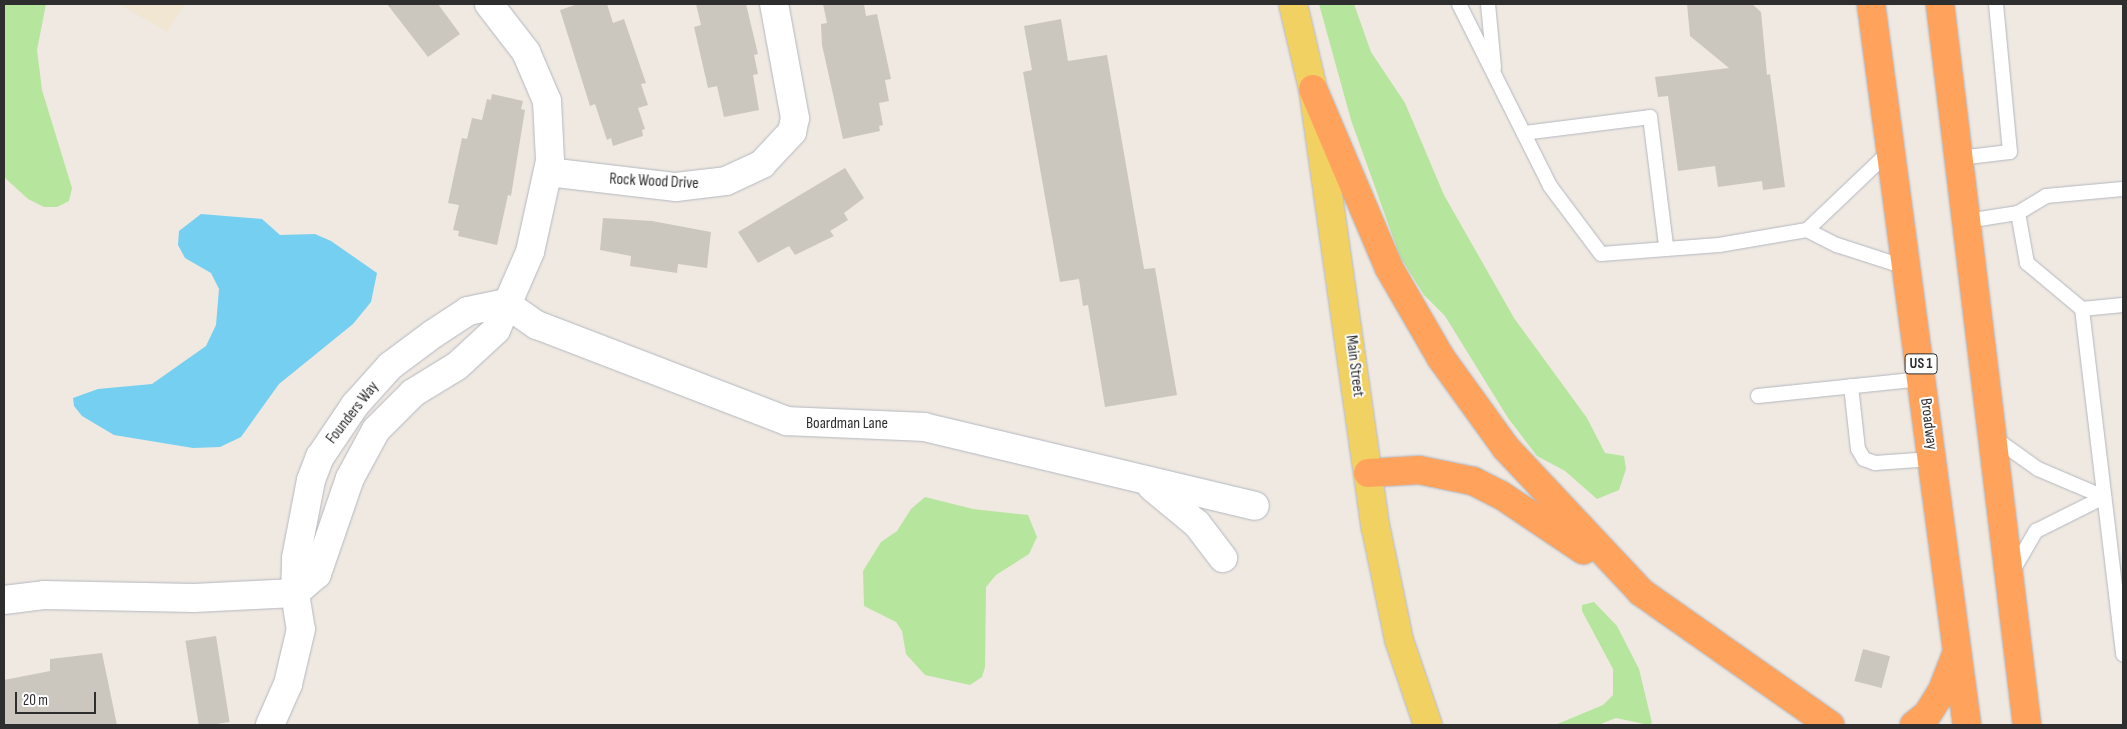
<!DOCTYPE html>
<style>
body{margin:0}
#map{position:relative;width:2127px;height:729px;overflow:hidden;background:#efe9e1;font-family:"Sofia Sans Condensed",sans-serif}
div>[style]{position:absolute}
.education>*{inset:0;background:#f0e6d1}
.green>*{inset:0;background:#b6e59e}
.water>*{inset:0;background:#75cff0}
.building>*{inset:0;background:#cbc7bf;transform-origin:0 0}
.roads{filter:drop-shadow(0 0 1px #b4b7c1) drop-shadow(0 0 1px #b4b7c1)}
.lane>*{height:14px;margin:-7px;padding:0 7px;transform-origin:7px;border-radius:7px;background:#fff}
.street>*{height:28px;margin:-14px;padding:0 14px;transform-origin:14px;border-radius:14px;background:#fff}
.primary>*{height:28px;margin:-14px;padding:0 14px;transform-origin:14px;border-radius:14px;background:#f2d163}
.highway>*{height:28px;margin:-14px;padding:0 14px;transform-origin:14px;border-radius:14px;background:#ffa35c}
span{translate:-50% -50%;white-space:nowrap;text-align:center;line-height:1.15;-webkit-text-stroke:4px #fff;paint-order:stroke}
.shield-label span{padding:1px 4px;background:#fff;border:1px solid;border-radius:4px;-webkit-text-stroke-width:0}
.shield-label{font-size:15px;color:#2e2e2e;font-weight:700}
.street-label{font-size:16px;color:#2e2e2e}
.frame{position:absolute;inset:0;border:5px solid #2e2e2e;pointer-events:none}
.scale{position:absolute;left:15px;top:692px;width:81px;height:22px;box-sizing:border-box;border:2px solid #2e2e2e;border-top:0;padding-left:6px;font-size:15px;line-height:18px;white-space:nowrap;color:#2e2e2e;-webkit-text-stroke:4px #fff;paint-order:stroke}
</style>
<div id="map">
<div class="education">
<div style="clip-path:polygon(119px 4px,185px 4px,167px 32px)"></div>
</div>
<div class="green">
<div style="clip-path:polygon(4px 4px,46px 4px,37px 50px,42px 90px,72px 188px,69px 201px,57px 207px,44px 207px,28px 199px,4px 177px)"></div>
<div style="clip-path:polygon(1319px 4px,1354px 4px,1371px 52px,1405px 103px,1444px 195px,1514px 318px,1587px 418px,1605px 453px,1624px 456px,1626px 469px,1619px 490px,1597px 499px,1565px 471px,1537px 456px,1508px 418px,1445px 316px,1424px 295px,1400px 257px,1351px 120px)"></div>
<div style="clip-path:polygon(925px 497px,973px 509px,1028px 515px,1037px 537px,1029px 554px,996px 575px,986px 587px,985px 667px,982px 677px,970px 685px,925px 675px,906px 654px,902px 631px,896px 622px,864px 606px,863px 571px,881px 542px,897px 531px,911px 509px)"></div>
<div style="clip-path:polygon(1594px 602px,1617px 626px,1639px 669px,1652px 723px,1649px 725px,1616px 718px,1598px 725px,1555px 725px,1603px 705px,1613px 695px,1613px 669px,1582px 611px,1582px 605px)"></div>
</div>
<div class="water">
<div style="clip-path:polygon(201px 214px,262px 219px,280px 235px,315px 234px,331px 241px,377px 273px,371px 302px,353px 324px,279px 384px,241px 437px,220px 447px,193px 448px,114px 435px,82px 416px,74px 406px,73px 398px,98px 389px,152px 384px,206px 346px,216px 325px,219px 289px,211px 273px,185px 258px,178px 245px,179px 231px)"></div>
</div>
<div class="building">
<div style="clip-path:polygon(387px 4px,438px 4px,460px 34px,428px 57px)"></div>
<div style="clip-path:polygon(578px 4px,607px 4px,613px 23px,624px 19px,646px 83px,641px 84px,648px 105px,638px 108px,645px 129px,642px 130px,643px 136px,613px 146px,611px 138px,607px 140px,595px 104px,590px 106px,560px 10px)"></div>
<div style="clip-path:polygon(696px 4px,746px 4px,758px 54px,754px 55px,758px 74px,753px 75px,759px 110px,724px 117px,717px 86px,708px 88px,694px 27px,701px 25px)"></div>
<div style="clip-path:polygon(823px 4px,864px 4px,866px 16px,877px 14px,891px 79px,885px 80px,889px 101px,879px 103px,883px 125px,879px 126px,880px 131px,843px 139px,822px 45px,821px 24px,827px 23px)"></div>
<div style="clip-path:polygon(1687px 4px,1752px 4px,1761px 12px,1767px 75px,1770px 74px,1785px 187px,1763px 190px,1762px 181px,1718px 187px,1715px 166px,1678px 171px,1668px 96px,1658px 97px,1655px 77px,1729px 68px,1690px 36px)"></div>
<div style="clip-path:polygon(1061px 19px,1068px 61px,1107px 55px,1144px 269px,1155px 268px,1177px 395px,1105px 407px,1088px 305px,1083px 306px,1079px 279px,1060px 282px,1023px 72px,1032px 70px,1024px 26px)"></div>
<div style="clip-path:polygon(492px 94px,523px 101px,521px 109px,525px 110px,511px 196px,508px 195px,497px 245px,458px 236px,459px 231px,453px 230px,459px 205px,448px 203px,462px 138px,467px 139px,472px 118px,482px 120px,487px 99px,491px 100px)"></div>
<div style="clip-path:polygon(845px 168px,864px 198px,844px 213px,848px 220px,830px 231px,834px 236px,795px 255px,789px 246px,758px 263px,738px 232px)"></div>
<div style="clip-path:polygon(603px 218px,652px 221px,711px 232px,707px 268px,678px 264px,677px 273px,630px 266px,631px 256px,600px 250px)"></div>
<div style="left:216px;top:636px;width:87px;height:31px;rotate:81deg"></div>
<div style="left:1863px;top:649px;width:28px;height:33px;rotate:15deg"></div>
<div style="clip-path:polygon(102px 653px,117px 725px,4px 725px,4px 680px,50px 671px,50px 659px)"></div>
</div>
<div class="roads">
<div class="lane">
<div style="left:1459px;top:4px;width:203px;rotate:63.4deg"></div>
<div style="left:1550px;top:186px;width:85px;rotate:53.1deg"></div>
<div style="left:1601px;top:254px;width:118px;rotate:-4.4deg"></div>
<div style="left:1719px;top:245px;width:89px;rotate:-9.7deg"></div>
<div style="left:1807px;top:230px;width:116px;rotate:-43.6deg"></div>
<div style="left:1488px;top:4px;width:64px;rotate:84.6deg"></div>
<div style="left:1524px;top:133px;width:127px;rotate:-7.2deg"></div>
<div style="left:1650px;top:117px;width:130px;rotate:82.9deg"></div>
<div style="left:1959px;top:158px;width:51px;rotate:-6.7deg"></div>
<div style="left:2010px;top:152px;width:149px;rotate:-95.4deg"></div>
<div style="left:2018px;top:213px;width:51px;rotate:79.8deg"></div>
<div style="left:2027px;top:263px;width:72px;rotate:39.9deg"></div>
<div style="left:2082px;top:309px;width:348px;rotate:83.2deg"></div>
<div style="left:1967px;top:221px;width:52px;rotate:-8.9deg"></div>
<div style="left:2018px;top:213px;width:33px;rotate:-31deg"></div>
<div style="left:2046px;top:196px;width:77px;rotate:-5.2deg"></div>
<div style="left:1807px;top:230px;width:34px;rotate:27deg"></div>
<div style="left:1837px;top:245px;width:75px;rotate:17.9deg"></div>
<div style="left:2082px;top:309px;width:41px;rotate:-5.6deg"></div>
<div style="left:1851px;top:386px;width:63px;rotate:83.7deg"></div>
<div style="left:1858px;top:449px;width:12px;rotate:59deg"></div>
<div style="left:1864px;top:459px;width:12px;rotate:20deg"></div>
<div style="left:1875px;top:463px;width:57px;rotate:-4deg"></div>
<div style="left:1758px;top:396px;width:165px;rotate:-5.9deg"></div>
<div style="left:1993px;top:437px;width:55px;rotate:35.4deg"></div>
<div style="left:2038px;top:469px;width:72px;rotate:23deg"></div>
<div style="left:2012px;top:572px;width:48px;rotate:-59.7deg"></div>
<div style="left:2036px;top:531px;width:76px;rotate:-26.6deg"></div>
</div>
<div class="street">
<div style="left:489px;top:4px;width:61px;rotate:52.4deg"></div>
<div style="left:526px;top:52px;width:53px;rotate:66.8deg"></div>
<div style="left:547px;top:101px;width:60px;rotate:87.1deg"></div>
<div style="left:550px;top:161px;width:93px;rotate:102.4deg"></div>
<div style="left:530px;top:252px;width:85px;rotate:113.6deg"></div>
<div style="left:496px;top:330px;width:53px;rotate:137.3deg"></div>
<div style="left:457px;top:366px;width:52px;rotate:148.5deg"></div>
<div style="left:413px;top:393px;width:52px;rotate:135deg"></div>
<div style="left:376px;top:430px;width:55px;rotate:118.4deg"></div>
<div style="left:350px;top:478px;width:102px;rotate:109deg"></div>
<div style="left:317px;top:574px;width:29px;rotate:139deg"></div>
<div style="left:295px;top:593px;width:35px;rotate:-88deg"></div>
<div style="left:296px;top:558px;width:79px;rotate:-79.1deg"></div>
<div style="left:311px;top:480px;width:25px;rotate:-69deg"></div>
<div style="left:320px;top:457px;width:63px;rotate:-56.1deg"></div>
<div style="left:355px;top:405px;width:52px;rotate:-48.1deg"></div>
<div style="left:390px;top:366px;width:54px;rotate:-36.7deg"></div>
<div style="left:433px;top:334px;width:42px;rotate:-33.3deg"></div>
<div style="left:468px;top:311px;width:38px;rotate:-12deg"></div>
<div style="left:548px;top:172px;width:129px;rotate:6.7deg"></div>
<div style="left:676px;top:187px;width:50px;rotate:-6.8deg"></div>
<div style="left:726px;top:181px;width:40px;rotate:-25deg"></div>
<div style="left:762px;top:164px;width:44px;rotate:-46.8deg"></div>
<div style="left:792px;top:132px;width:14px;rotate:-78deg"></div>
<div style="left:795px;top:118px;width:116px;rotate:-100.4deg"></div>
<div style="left:505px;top:303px;width:39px;rotate:35deg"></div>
<div style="left:537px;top:325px;width:268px;rotate:21deg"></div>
<div style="left:787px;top:421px;width:137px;rotate:2.5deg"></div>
<div style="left:924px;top:427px;width:340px;rotate:13.4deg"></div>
<div style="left:1152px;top:487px;width:58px;rotate:39.4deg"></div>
<div style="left:1197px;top:524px;width:43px;rotate:52.6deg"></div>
<div style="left:4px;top:600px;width:40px;rotate:-7.1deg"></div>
<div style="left:44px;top:595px;width:150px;rotate:1.1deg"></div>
<div style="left:194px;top:598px;width:101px;rotate:-2.8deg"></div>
<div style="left:295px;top:593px;width:36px;rotate:81deg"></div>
<div style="left:301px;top:629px;width:57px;rotate:103.3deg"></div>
<div style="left:288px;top:684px;width:45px;rotate:113.7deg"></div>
</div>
<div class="primary">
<div style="left:1293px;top:4px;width:87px;rotate:76.8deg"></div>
<div style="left:1313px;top:89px;width:444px;rotate:81.9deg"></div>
<div style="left:1376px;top:529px;width:113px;rotate:78.3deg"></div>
<div style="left:1399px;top:640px;width:90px;rotate:71.2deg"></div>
</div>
<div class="highway">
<div style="left:1871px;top:4px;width:727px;rotate:82.42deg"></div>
<div style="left:1940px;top:4px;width:726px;rotate:83.12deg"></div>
<div style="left:1313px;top:89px;width:194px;rotate:67deg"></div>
<div style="left:1389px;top:268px;width:104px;rotate:60deg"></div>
<div style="left:1441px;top:358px;width:111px;rotate:54.2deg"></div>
<div style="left:1506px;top:448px;width:197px;rotate:46.8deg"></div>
<div style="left:1641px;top:592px;width:231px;rotate:35.1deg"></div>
<div style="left:1368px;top:473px;width:51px;rotate:-3.4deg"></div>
<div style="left:1419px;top:470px;width:55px;rotate:11.5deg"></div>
<div style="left:1473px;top:481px;width:31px;rotate:27deg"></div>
<div style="left:1501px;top:495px;width:99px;rotate:33.9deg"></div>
<div style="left:1914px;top:725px;width:16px;rotate:-38deg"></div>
<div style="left:1927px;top:715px;width:28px;rotate:-58deg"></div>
<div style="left:1942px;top:691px;width:40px;rotate:-69deg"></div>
</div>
</div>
<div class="shield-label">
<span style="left:1921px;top:364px">US 1</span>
</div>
<div class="street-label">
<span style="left:654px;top:182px;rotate:3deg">Rock Wood Drive</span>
<span style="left:1354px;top:366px;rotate:83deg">Main Street</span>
<span style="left:353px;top:413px;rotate:-52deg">Founders Way</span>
<span style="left:847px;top:424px">Boardman Lane</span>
<span style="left:1928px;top:424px;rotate:83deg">Broadway</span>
</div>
<div class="frame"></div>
<div class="scale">20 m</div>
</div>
